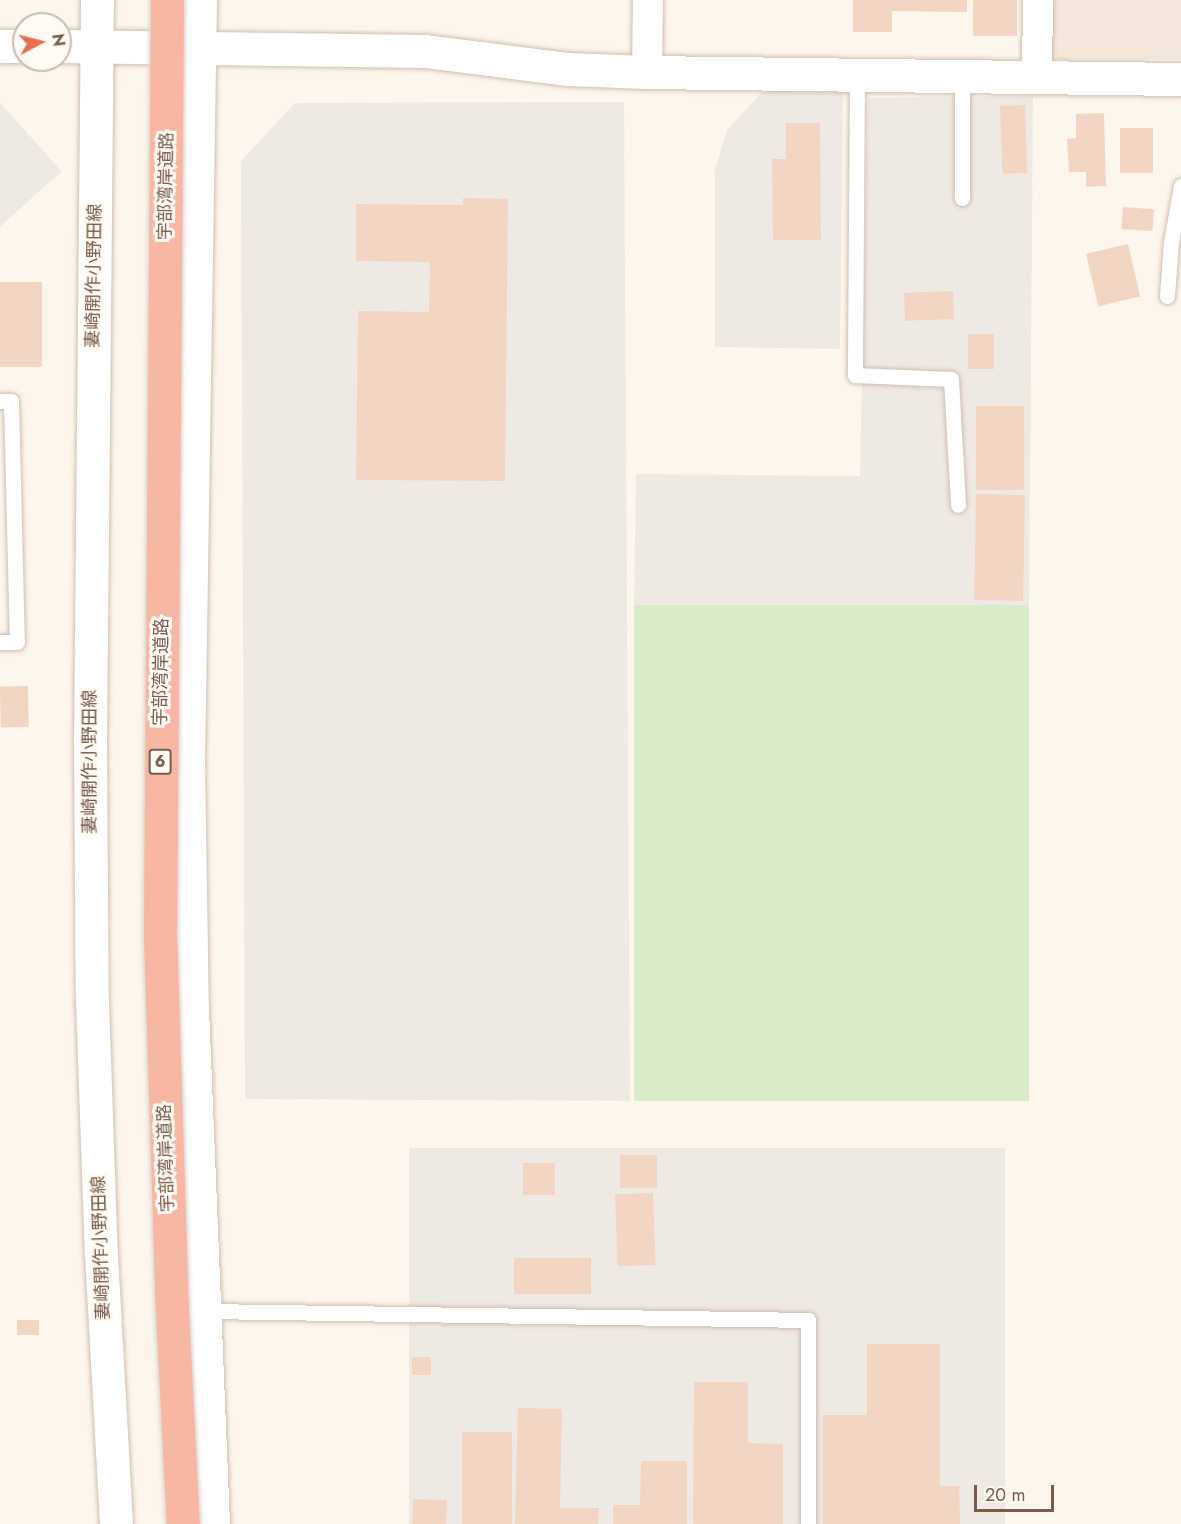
<!DOCTYPE html>
<meta charset="utf-8">
<style>
body{margin:0}
#map{position:relative;width:1181px;height:1524px;overflow:hidden;background:#fdf6ec;font-family:Jost,"Noto Sans JP",sans-serif}
div>[style]{position:absolute}
.residential>*{inset:0;background:#f5e8da;transform-origin:0 0}
.industrial>*{inset:0;background:#efe9e4;transform-origin:0 0}
.green>*{inset:0;background:#d8ecc9;transform-origin:0 0}
.building>*{inset:0;background:#f3d5c3;transform-origin:0 0}
.roads{filter:drop-shadow(0 0 2px #d1beb0) drop-shadow(0 0 2px #d1beb0)}
.lane>*{height:15px;margin:-7.5px;padding:0 7.5px;transform-origin:7.5px;border-radius:7.5px;background:#fff}
.street>*{height:30px;margin:-15px;padding:0 15px;transform-origin:15px;border-radius:15px;background:#fff}
.secondary>*{height:33px;margin:-16.5px;padding:0 16.5px;transform-origin:16.5px;border-radius:16.5px;background:#fff}
.bridges{filter:drop-shadow(0 0 2px #dad1cd) drop-shadow(0 0 2px #dad1cd)}
.highway-bridge>*{height:33px;margin:-16.5px;padding:0 16.5px;transform-origin:16.5px;border-radius:16.5px;background:#f7b7a3}
span{translate:-50% -50%;white-space:nowrap;text-align:center;line-height:1.15;-webkit-text-stroke:6px #fffaf3;paint-order:stroke}
.shield-label span{padding:2px 4px;background:#fffaf3;border:2px solid;border-radius:4px;-webkit-text-stroke-width:0}
.shield-label{font-size:16px;color:#7a5c4d;font-weight:700}
.street-label{font-size:18px;color:#7a5c4d}
.north{position:absolute;left:12px;top:12px;width:60px;height:60px;box-sizing:border-box;background:#fffaf3;border:2px solid #cabbb1;border-radius:50%;rotate:83deg;font-size:16px;font-weight:700;line-height:24px;text-align:center;color:#7a5c4d}
.north::after{content:'';display:block;margin:auto;width:21px;height:27px;background:#e76f51;clip-path:polygon(50% 0,100% 100%,50% 72%,0 100%)}
.scale{position:absolute;left:974px;top:1485px;width:80px;height:27px;box-sizing:border-box;border:3px solid #7a5c4d;border-top:0;padding-left:8px;font-size:18px;line-height:21px;white-space:nowrap;color:#7a5c4d;-webkit-text-stroke:4px #fffaf3;paint-order:stroke}
</style>
<div id="map">
<div class="residential">
<div style="left:1050px;top:0;width:131px;height:59px"></div>
</div>
<div class="industrial">
<div style="clip-path:polygon(763px 91px,843px 92px,840px 349px,715px 347px,715px 170px,727px 130px)"></div>
<div style="clip-path:polygon(1033px 96px,1029px 607px,634px 605px,636px 474px,860px 476px,868px 98px)"></div>
<div style="clip-path:polygon(624px 102px,630px 1101px,245px 1099px,241px 161px,295px 103px)"></div>
<div style="left:0;top:103px;width:92px;height:629px;rotate:48deg"></div>
<div style="left:409px;top:1148px;width:596px;height:376px"></div>
</div>
<div class="green">
<div style="left:634px;top:605px;width:395px;height:496px"></div>
</div>
<div class="building">
<div style="clip-path:polygon(853px 0,967px 0,967px 12px,892px 11px,892px 32px,853px 32px)"></div>
<div style="left:973px;top:0;width:44px;height:36px"></div>
<div style="left:1025px;top:105px;width:68px;height:25px;rotate:88deg"></div>
<div style="clip-path:polygon(1104px 113px,1106px 186px,1086px 187px,1086px 172px,1069px 172px,1067px 139px,1076px 138px,1076px 114px)"></div>
<div style="clip-path:polygon(786px 123px,820px 123px,821px 240px,773px 240px,772px 159px,786px 159px)"></div>
<div style="left:1153px;top:128px;width:45px;height:33px;rotate:90deg"></div>
<div style="clip-path:polygon(463px 198px,508px 199px,505px 481px,356px 480px,358px 311px,429px 312px,430px 262px,356px 261px,356px 204px,463px 205px)"></div>
<div style="left:1123px;top:207px;width:31px;height:22px;rotate:4deg"></div>
<div style="left:1128px;top:244px;width:54px;height:43px;rotate:77deg"></div>
<div style="left:0;top:282px;width:42px;height:85px"></div>
<div style="left:953px;top:291px;width:28px;height:49px;rotate:88deg"></div>
<div style="left:968px;top:334px;width:26px;height:35px"></div>
<div style="left:976px;top:406px;width:48px;height:84px"></div>
<div style="left:976px;top:494px;width:49px;height:106px;rotate:1deg"></div>
<div style="left:28px;top:686px;width:41px;height:28px;rotate:89deg"></div>
<div style="left:620px;top:1155px;width:37px;height:33px"></div>
<div style="left:523px;top:1163px;width:32px;height:32px"></div>
<div style="left:653px;top:1193px;width:72px;height:38px;rotate:88deg"></div>
<div style="left:514px;top:1258px;width:77px;height:36px"></div>
<div style="left:39px;top:1320px;width:15px;height:22px;rotate:90deg"></div>
<div style="clip-path:polygon(867px 1344px,940px 1344px,940px 1486px,959px 1486px,960px 1524px,823px 1524px,823px 1415px,867px 1415px)"></div>
<div style="left:431px;top:1357px;width:18px;height:19px;rotate:90deg"></div>
<div style="clip-path:polygon(694px 1382px,748px 1382px,748px 1443px,783px 1444px,783px 1524px,693px 1524px)"></div>
<div style="clip-path:polygon(518px 1408px,562px 1409px,560px 1508px,599px 1508px,598px 1524px,515px 1524px)"></div>
<div style="left:462px;top:1432px;width:50px;height:92px"></div>
<div style="clip-path:polygon(641px 1461px,687px 1461px,687px 1524px,613px 1524px,613px 1505px,640px 1505px)"></div>
<div style="left:413px;top:1499px;width:34px;height:25px;rotate:2deg"></div>
</div>
<div class="roads">
<div class="lane">
<div style="left:857px;top:76px;width:299px;rotate:90.4deg"></div>
<div style="left:855px;top:375px;width:96px;rotate:2.4deg"></div>
<div style="left:951px;top:379px;width:126px;rotate:86.8deg"></div>
<div style="left:962px;top:77px;width:121px;rotate:90deg"></div>
<div style="left:1167px;top:296px;width:54px;rotate:-85.8deg"></div>
<div style="left:1171px;top:242px;width:57px;rotate:-79.9deg"></div>
<div style="left:0;top:401px;width:11px"></div>
<div style="left:11px;top:401px;width:241px;rotate:88.6deg"></div>
<div style="left:17px;top:642px;width:17px;rotate:180deg"></div>
<div style="left:204px;top:1311px;width:604px;rotate:0.85deg"></div>
<div style="left:808px;top:1320px;width:204px;rotate:90deg"></div>
</div>
<div class="street">
<div style="left:647px;top:72px;width:72px;rotate:-89.2deg"></div>
<div style="left:1037px;top:78px;width:78px;rotate:-89.3deg"></div>
</div>
<div class="secondary">
<div style="left:97px;top:0;width:746px;rotate:90.54deg"></div>
<div style="left:90px;top:746px;width:255px;rotate:89.6deg"></div>
<div style="left:92px;top:1001px;width:254px;rotate:88deg"></div>
<div style="left:101px;top:1255px;width:269px;rotate:86.8deg"></div>
<div style="left:200px;top:0;width:762px;rotate:90.9deg"></div>
<div style="left:188px;top:762px;width:246px;rotate:89.1deg"></div>
<div style="left:192px;top:1008px;width:516px;rotate:87.67deg"></div>
<div style="left:0;top:46px;width:24px"></div>
<div style="left:60px;top:46px;width:365px;rotate:0.8deg"></div>
<div style="left:425px;top:51px;width:144px;rotate:7.2deg"></div>
<div style="left:568px;top:69px;width:79px;rotate:2.2deg"></div>
<div style="left:647px;top:72px;width:534px;rotate:0.75deg"></div>
</div>
</div>
<div class="bridges">
<div class="highway-bridge">
<div style="left:167px;top:0;width:933px;rotate:90.43deg"></div>
<div style="left:160px;top:933px;width:358px;rotate:88.2deg"></div>
<div style="left:171px;top:1291px;width:233px;rotate:87.1deg"></div>
</div>
</div>
<div class="shield-label">
<span style="left:160px;top:762px">6</span>
</div>
<div class="street-label">
<span style="left:166px;top:186px;rotate:-89deg">宇部湾岸道路</span>
<span style="left:94px;top:276px;rotate:-89deg">妻崎開作小野田線</span>
<span style="left:161px;top:672px;rotate:-89deg">宇部湾岸道路</span>
<span style="left:90px;top:762px;rotate:-90deg">妻崎開作小野田線</span>
<span style="left:166px;top:1158px;rotate:-92deg">宇部湾岸道路</span>
<span style="left:101px;top:1248px;rotate:-92deg">妻崎開作小野田線</span>
</div>
<div class="north">N</div>
<div class="scale">20 m</div>
</div>
